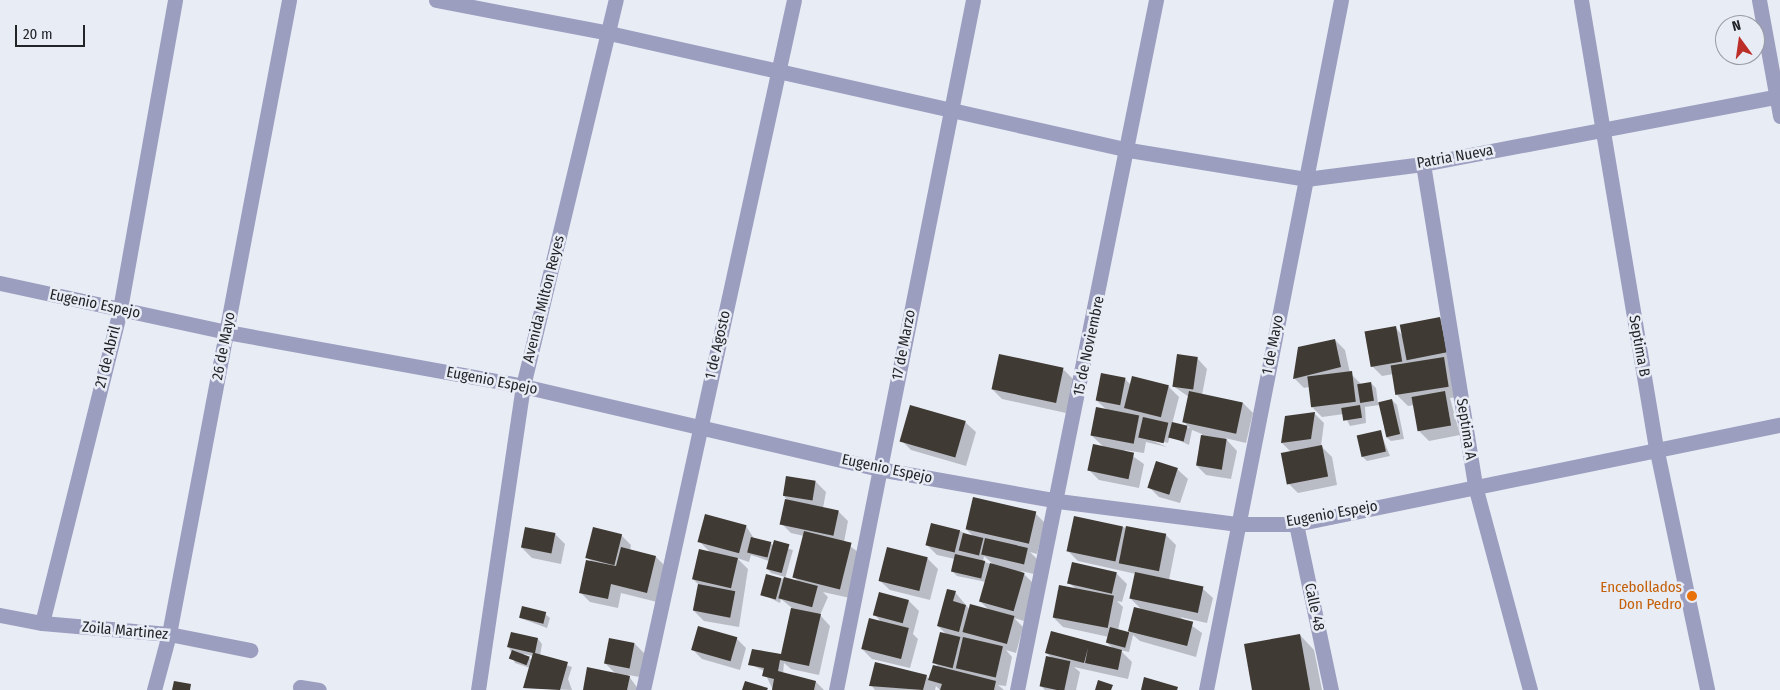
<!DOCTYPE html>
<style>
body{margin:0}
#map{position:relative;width:1780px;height:690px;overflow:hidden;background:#e8ecf5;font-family:"Fira Sans Condensed",sans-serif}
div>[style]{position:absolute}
.shadow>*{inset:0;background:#0003}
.building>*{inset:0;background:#403a34;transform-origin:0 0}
.minor>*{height:15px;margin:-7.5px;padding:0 7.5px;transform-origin:7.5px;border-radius:7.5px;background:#9b9ebf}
.dots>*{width:14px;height:14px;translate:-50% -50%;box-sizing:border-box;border:2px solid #e8ecf5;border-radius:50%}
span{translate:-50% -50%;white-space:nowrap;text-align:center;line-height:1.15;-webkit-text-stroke:5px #e8ecf5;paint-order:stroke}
.street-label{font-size:15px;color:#232428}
.food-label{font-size:15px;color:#c56008}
.right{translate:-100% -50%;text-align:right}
.north{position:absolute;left:1715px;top:15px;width:50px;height:50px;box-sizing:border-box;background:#e8ecf5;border:1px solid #999ca3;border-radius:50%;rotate:346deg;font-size:14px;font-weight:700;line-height:20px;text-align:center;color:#232428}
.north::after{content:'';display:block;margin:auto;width:18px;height:22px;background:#bc2e28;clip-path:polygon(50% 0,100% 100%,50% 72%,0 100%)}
.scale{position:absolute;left:15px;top:25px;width:70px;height:22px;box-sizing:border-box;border:2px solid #232428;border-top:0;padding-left:6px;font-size:15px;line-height:18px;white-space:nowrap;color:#232428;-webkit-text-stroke:4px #e8ecf5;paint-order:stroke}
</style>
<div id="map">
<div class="shadow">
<div style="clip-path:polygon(1440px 318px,1450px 328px,1459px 397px,1450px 398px,1460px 435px,1429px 441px,1419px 431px,1414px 405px,1408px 406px,1398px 396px,1394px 374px,1382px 376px,1372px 366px,1395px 327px,1403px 336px)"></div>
<div style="clip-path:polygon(1335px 340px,1345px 350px,1350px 373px,1362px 385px,1371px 383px,1376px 388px,1378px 403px,1392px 400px,1397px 405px,1404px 439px,1391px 441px,1386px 437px,1380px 405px,1365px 407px,1366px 423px,1350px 426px,1344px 414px,1322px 417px,1312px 407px,1309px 387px,1304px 388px,1294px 378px)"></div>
<div style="clip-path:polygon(1197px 358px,1207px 369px,1202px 395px,1243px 403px,1253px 413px,1246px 443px,1225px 438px,1237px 451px,1231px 479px,1206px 475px,1196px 465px,1202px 434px,1192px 430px,1189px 445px,1170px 436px,1168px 443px,1146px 438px,1167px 447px,1146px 442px,1144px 453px,1124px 450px,1144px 464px,1139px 488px,1099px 480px,1089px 470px,1105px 448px,1092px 436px,1107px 410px,1097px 401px,1125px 379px,1131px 385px,1169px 387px,1179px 397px,1172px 424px,1190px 428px,1184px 422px,1189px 397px,1173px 386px)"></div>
<div style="clip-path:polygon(1064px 370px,1074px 380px,1066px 413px,1002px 399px,992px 389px)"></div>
<div style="clip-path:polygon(1314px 413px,1324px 423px,1321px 446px,1332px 457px,1337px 485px,1298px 493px,1288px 483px,1292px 453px,1282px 443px,1286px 417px)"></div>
<div style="clip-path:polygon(965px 422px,976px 432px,966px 466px,911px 450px,901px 440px)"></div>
<div style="clip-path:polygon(1380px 431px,1390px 456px,1367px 461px,1362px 456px)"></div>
<div style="clip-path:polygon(1177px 469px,1188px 479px,1180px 503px,1159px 497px,1149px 487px)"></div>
<div style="clip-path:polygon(816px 482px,826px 492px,823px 508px,838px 511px,848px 521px,844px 542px,861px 554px,850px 598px,823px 592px,828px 597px,820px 615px,830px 626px,819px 675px,791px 669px,784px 663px,783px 674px,816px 682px,824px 690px,773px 690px,764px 671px,750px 664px,782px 656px,792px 608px,781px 599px,780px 603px,762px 594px,785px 577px,771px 573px,767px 568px,769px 561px,751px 555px,749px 562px,737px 558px,748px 569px,739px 627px,704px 621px,694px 611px,699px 585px,693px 579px,711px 553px,700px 542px,746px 526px,755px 540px,793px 550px,785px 579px,799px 582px,794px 577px,804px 536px,791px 533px,781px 523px,788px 501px,784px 496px)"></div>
<div style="clip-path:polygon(evenodd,1035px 513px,1045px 523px,1037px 554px,1030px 552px,1037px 559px,1034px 574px,1021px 571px,1034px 584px,1024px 621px,1014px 618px,1023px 627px,1016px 653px,1006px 650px,1012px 657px,1006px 686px,998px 685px,1004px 690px,940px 690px,936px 686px,935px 690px,875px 690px,871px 685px,926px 676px,930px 680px,939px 668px,935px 663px,947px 635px,938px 626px,955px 592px,970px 610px,990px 611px,981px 602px,986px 582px,957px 576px,952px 571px,955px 559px,937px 555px,927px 545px,960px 531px,974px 537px,966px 529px,1035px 513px,984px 556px,995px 566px,983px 561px,984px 556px)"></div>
<div style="clip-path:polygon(1122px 527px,1166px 535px,1176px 545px,1169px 580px,1202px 588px,1213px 598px,1207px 623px,1180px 617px,1202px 633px,1196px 657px,1140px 641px,1133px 635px,1129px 652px,1120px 650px,1132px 662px,1128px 679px,1074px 667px,1080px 672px,1076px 690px,1045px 690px,1040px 685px,1052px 658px,1046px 653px,1052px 632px,1114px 649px,1107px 643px,1109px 637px,1063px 627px,1053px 617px,1076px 589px,1068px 582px,1073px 563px,1117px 574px,1127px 584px,1122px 602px,1117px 601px,1123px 607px,1118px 630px,1130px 633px,1135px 608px,1142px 610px,1130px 598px,1136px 574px,1078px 561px,1068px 551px)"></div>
<div style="clip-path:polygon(555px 534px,565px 544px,561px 564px,532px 558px,522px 548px)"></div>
<div style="clip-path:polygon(621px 535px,631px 545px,630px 551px,656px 557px,666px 567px,657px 602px,621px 593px,618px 608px,590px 602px,580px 592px,592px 562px,587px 557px)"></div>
<div style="clip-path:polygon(887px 549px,928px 559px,938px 569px,930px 600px,890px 590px,879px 580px)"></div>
<div style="clip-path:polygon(909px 601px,919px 611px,913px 634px,918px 639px,910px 668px,872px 659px,862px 649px,882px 623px,875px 615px)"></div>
<div style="clip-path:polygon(545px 614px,550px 618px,547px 628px,520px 618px)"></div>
<div style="clip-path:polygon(1300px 635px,1314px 650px,1322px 690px,1254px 690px)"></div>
<div style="clip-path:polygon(736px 638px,746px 648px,740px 670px,702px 659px,692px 649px)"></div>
<div style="clip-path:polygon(evenodd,538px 639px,542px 644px,540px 656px,572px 667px,568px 679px,572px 690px,525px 688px,530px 668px,515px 663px,509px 647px,538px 639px,524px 654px,533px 656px,532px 660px,523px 655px,524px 654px)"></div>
<div style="clip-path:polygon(635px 644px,645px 654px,640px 677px,628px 675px,639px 690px,584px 690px,617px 675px,605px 663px)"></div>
</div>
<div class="building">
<div style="left:1440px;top:317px;width:36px;height:41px;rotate:79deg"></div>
<div style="left:1396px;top:326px;width:36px;height:32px;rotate:80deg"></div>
<div style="clip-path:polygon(1335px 339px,1341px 367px,1293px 379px,1298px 347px)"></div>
<div style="left:999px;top:354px;width:66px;height:36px;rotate:12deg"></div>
<div style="left:1177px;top:354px;width:21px;height:33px;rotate:8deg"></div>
<div style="left:1444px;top:357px;width:30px;height:54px;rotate:81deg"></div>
<div style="left:1352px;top:371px;width:31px;height:45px;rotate:83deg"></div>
<div style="left:1101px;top:373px;width:25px;height:28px;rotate:11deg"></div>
<div style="left:1132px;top:376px;width:38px;height:33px;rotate:14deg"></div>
<div style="left:1371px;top:382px;width:19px;height:14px;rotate:81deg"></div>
<div style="left:1189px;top:391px;width:55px;height:32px;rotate:12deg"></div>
<div style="left:1445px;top:391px;width:35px;height:34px;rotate:80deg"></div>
<div style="left:1392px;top:399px;width:36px;height:14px;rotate:77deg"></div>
<div style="left:910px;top:405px;width:58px;height:38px;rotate:16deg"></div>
<div style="left:1360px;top:405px;width:13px;height:19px;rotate:81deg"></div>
<div style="left:1096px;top:407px;width:44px;height:29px;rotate:11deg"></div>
<div style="clip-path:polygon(1315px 412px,1311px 439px,1281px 443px,1285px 416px)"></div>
<div style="left:1143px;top:417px;width:26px;height:21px;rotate:13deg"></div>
<div style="left:1172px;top:422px;width:16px;height:16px;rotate:14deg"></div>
<div style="left:1381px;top:430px;width:22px;height:25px;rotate:77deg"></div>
<div style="left:1201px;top:435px;width:26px;height:31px;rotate:9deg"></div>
<div style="left:1093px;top:444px;width:42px;height:27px;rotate:12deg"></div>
<div style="left:1322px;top:445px;width:32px;height:42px;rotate:79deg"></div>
<div style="left:1156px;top:461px;width:23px;height:28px;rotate:18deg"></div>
<div style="left:786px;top:476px;width:30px;height:20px;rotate:9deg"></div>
<div style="left:973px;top:497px;width:65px;height:33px;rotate:13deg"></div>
<div style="left:785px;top:499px;width:55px;height:26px;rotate:12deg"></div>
<div style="left:705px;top:514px;width:43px;height:29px;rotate:15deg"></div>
<div style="left:1074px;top:516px;width:50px;height:36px;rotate:12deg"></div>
<div style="left:931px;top:523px;width:30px;height:23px;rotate:14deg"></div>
<div style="left:1126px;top:526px;width:41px;height:38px;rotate:11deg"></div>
<div style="left:525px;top:527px;width:31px;height:21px;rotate:11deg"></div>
<div style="left:593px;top:527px;width:30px;height:32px;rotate:14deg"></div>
<div style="left:804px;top:531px;width:49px;height:48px;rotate:14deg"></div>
<div style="left:963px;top:533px;width:21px;height:18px;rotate:14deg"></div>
<div style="left:751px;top:537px;width:21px;height:16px;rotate:14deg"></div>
<div style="left:985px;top:538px;width:44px;height:17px;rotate:13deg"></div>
<div style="left:774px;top:540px;width:16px;height:30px;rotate:15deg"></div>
<div style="clip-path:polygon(621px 547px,656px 556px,647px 593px,611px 584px,608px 599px,579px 593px,586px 560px,616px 566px)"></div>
<div style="left:887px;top:547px;width:42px;height:35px;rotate:14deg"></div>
<div style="left:699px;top:549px;width:40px;height:31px;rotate:13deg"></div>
<div style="left:955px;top:554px;width:31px;height:18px;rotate:13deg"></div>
<div style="left:1072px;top:562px;width:46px;height:22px;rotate:13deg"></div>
<div style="left:990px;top:563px;width:36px;height:40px;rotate:16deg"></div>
<div style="left:1135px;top:572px;width:70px;height:27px;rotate:12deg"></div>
<div style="left:766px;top:574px;width:16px;height:22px;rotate:15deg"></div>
<div style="left:784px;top:577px;width:35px;height:22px;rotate:15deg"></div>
<div style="left:698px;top:584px;width:38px;height:27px;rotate:11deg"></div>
<div style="left:1059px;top:585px;width:56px;height:33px;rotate:11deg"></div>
<div style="clip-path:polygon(947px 589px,956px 591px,953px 601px,966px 605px,959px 632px,937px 626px)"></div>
<div style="left:879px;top:592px;width:31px;height:24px;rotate:15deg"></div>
<div style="left:970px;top:604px;width:46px;height:29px;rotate:15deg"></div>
<div style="left:522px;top:606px;width:25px;height:12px;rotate:14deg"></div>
<div style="left:1134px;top:607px;width:61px;height:25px;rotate:14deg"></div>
<div style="clip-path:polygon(791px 608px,821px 614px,809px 666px,780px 660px,778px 671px,816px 681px,814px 690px,772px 690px,774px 679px,762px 676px,764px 668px,748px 665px,752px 649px,781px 654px)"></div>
<div style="left:869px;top:618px;width:41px;height:32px;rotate:14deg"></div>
<div style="left:698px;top:626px;width:41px;height:25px;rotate:16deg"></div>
<div style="left:1110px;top:627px;width:20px;height:16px;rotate:15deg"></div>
<div style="clip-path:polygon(1051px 631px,1122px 650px,1118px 670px,1085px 663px,1088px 648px,1084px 663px,1045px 653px)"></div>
<div style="clip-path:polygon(511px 632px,538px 638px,535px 653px,568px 662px,560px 690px,523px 688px,533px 653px,507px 647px)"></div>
<div style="left:940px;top:632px;width:21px;height:32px;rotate:14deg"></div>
<div style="clip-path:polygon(1300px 634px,1310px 690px,1252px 690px,1244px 644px)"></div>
<div style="left:963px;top:637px;width:41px;height:32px;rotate:13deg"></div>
<div style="left:609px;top:638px;width:26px;height:26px;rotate:11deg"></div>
<div style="left:512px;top:650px;width:19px;height:9px;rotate:21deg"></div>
<div style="left:1046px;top:656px;width:25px;height:31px;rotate:12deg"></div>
<div style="clip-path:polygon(875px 662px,927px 675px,923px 690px,869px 686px)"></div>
<div style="clip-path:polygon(933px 665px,996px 681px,994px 690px,940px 690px,942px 684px,928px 680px)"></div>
<div style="clip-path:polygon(587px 667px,630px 676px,627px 690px,583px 690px)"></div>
<div style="clip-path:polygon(1144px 677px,1178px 687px,1177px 690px,1141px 690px)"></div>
<div style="clip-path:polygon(1098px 680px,1113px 685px,1111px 690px,1095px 690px)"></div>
<div style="clip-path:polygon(174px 681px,191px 684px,190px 690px,172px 690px)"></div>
<div style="clip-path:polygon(745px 681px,768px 688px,767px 690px,742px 690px)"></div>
</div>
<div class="minor">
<div style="left:436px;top:0;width:176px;rotate:10.8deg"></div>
<div style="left:609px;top:33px;width:533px;rotate:12.68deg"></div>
<div style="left:1129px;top:150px;width:179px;rotate:9.3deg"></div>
<div style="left:1306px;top:179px;width:118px;rotate:-7.3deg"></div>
<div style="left:1423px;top:164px;width:363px;rotate:-10.8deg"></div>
<div style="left:1581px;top:0;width:453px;rotate:80.5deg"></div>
<div style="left:1656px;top:447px;width:248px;rotate:78.1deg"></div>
<div style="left:1759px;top:0;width:118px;rotate:79.7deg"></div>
<div style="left:1423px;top:164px;width:326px;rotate:80.8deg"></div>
<div style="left:1475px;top:486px;width:211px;rotate:74.9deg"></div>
<div style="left:0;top:283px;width:232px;rotate:12.2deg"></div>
<div style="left:227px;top:332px;width:301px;rotate:10.3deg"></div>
<div style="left:523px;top:386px;width:366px;rotate:13.1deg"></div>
<div style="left:879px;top:469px;width:182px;rotate:10.1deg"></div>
<div style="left:1058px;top:501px;width:180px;rotate:7.3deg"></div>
<div style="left:1237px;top:524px;width:59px"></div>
<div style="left:1296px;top:524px;width:494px;rotate:-11.6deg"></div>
<div style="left:1296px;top:524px;width:170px;rotate:78.1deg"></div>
<div style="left:0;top:615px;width:43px;rotate:10.8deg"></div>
<div style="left:42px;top:623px;width:127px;rotate:5deg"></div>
<div style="left:169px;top:634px;width:83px;rotate:11.2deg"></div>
<div style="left:42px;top:623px;width:324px;rotate:-76deg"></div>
<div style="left:120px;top:309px;width:314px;rotate:-79.9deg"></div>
<div style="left:300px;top:687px;width:19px;rotate:9deg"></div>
<div style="left:154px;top:690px;width:58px;rotate:-75deg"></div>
<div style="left:169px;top:634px;width:645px;rotate:-79.28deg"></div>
<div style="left:478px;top:690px;width:307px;rotate:-81.6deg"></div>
<div style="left:523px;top:386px;width:397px;rotate:-76.5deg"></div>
<div style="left:643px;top:690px;width:706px;rotate:-77.66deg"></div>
<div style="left:836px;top:690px;width:703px;rotate:-78.77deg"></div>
<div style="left:1017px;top:690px;width:704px;rotate:-78.61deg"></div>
<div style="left:1206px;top:690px;width:703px;rotate:-78.93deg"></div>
</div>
<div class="dots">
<div style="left:1692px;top:596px;background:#e8710a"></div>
</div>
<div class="street-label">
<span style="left:1455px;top:157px;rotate:-10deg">Patria Nueva</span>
<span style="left:544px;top:299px;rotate:-76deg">Avenida Milton Reyes</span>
<span style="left:95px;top:304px;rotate:12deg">Eugenio Espejo</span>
<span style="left:718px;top:345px;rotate:-77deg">1 de Agosto</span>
<span style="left:904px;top:345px;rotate:-79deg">17 de Marzo</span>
<span style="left:1273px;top:345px;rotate:-79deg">1 de Mayo</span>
<span style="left:224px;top:346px;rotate:-79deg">26 de Mayo</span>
<span style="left:1089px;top:346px;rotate:-78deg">15 de Noviembre</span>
<span style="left:1639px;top:346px;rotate:80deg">Septima B</span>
<span style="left:108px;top:357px;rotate:-76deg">21 de Abril</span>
<span style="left:492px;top:381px;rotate:11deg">Eugenio Espejo</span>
<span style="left:1466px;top:429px;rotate:81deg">Septima A</span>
<span style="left:887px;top:469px;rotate:12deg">Eugenio Espejo</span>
<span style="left:1332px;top:514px;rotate:-10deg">Eugenio Espejo</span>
<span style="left:1314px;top:607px;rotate:78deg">Calle 48</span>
<span style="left:125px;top:631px;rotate:5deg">Zoila Martinez</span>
</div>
<div class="food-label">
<span class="right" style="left:1682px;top:596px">Encebollados<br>Don Pedro</span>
</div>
<div class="north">N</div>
<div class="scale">20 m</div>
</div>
